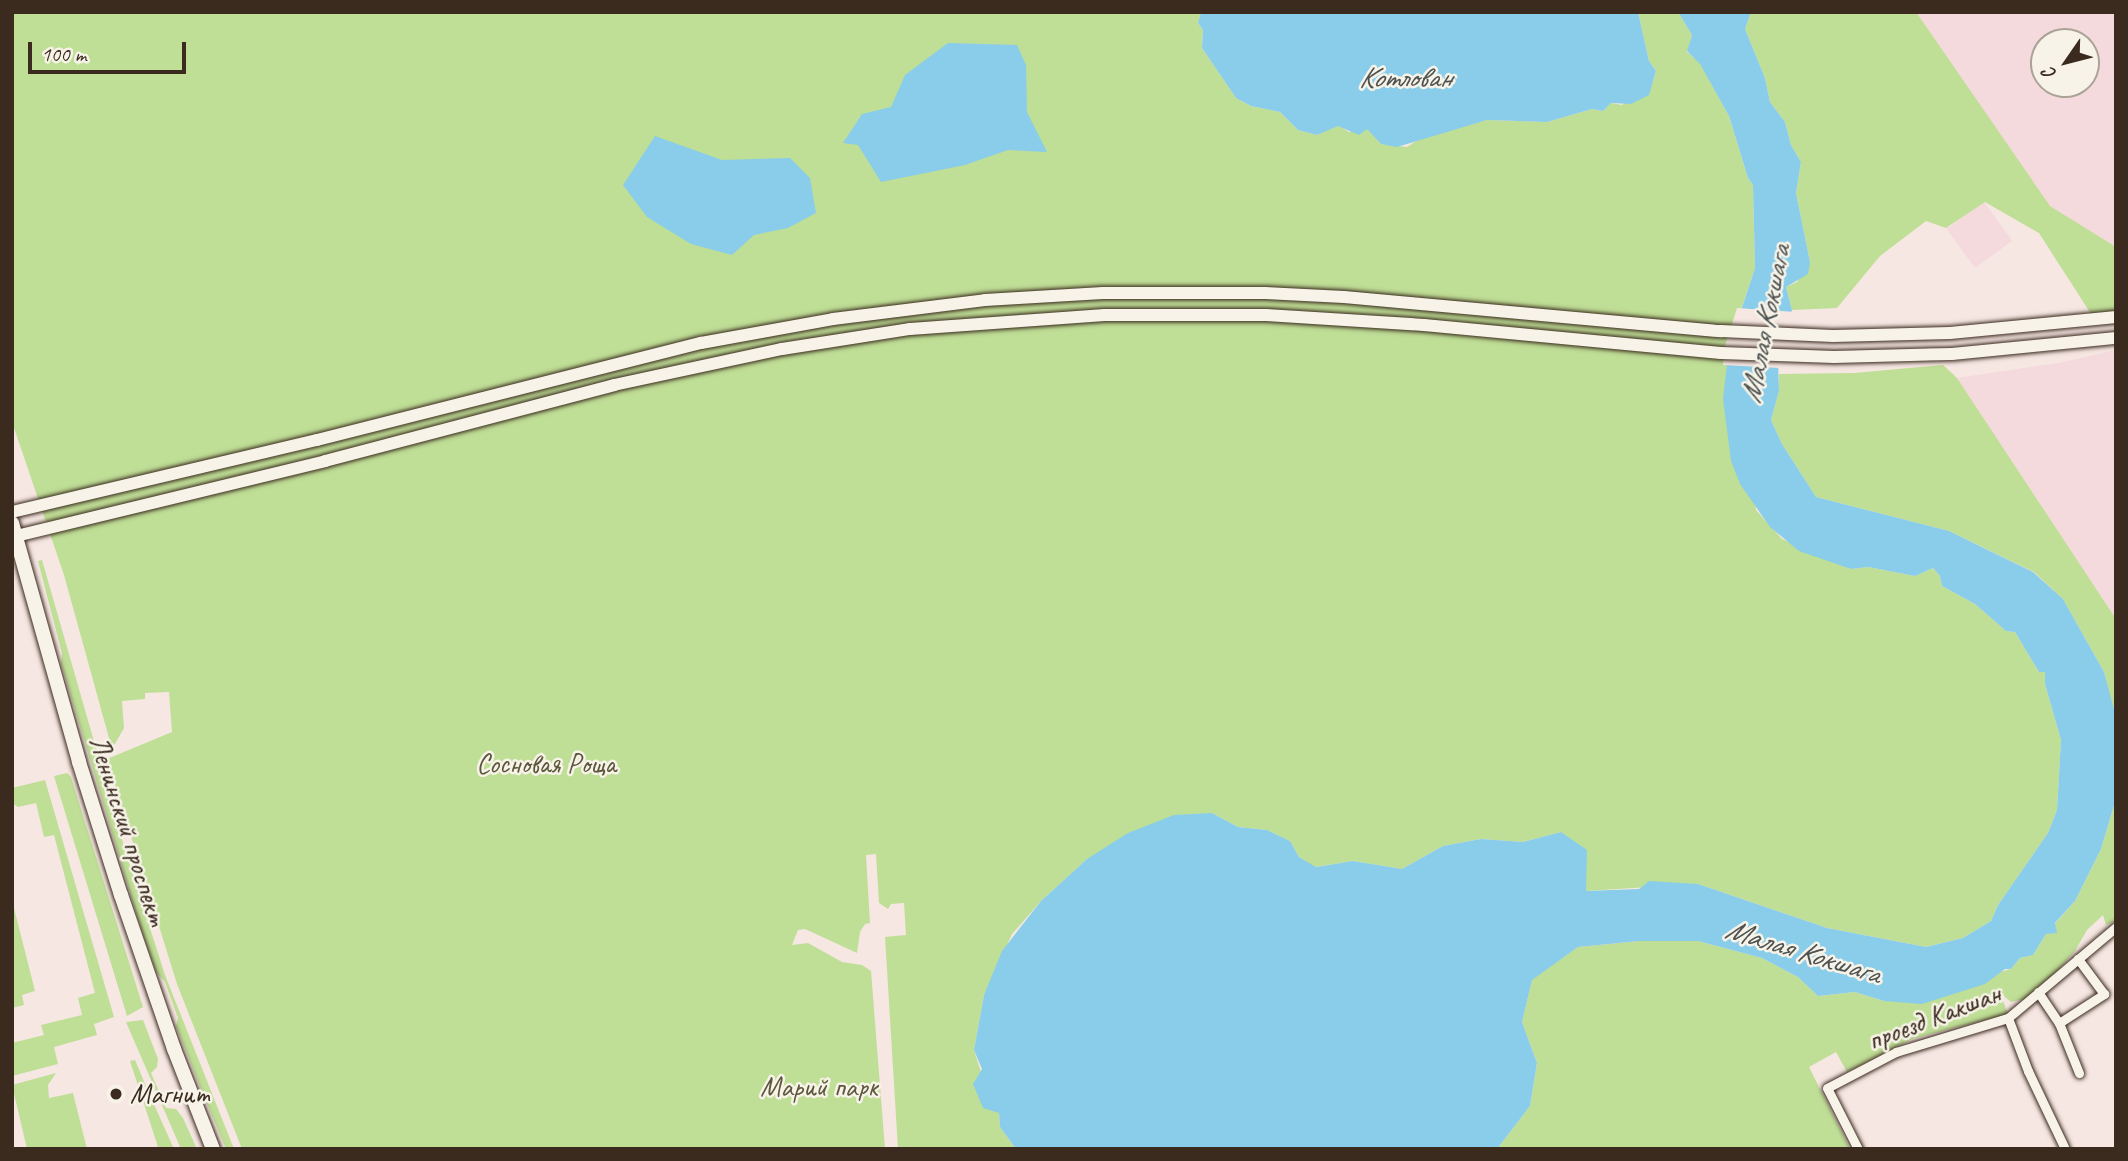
<!DOCTYPE html>
<meta charset="utf-8">
<style>
body{margin:0}
#map{position:relative;width:2128px;height:1161px;overflow:hidden;background:#f6e7e3;font-family:Caveat,sans-serif}
div>[style]{position:absolute}
.built>*{inset:0;background:#f4d9dd;transform-origin:0 0}
.green>*{inset:0;background:#bfde96}
.water>*{inset:0;background:#89cdea}
.pier>*{inset:0;background:#f6e7e3}
.roads{filter:drop-shadow(0 0 2px #3b2a1e) drop-shadow(0 0 2px #3b2a1e)}
.minor>*{height:9px;margin:-4.5px;padding:0 4.5px;transform-origin:4.5px;border-radius:4.5px;background:#f7f3e8}
.secondary>*{height:12px;margin:-6px;padding:0 6px;transform-origin:6px;border-radius:6px;background:#f7f3e8}
.primary>*{height:14px;margin:-7px;padding:0 7px;transform-origin:7px;border-radius:7px;background:#f7f3e8}
.dots>*{width:19px;height:19px;translate:-50% -50%;box-sizing:border-box;border:4px solid #f7f3e8;border-radius:50%}
span{translate:-50% -50%;white-space:nowrap;text-align:center;line-height:1.15;-webkit-text-stroke:5px #f7f3e8;paint-order:stroke}
.park-label{font-size:28px;color:#5c573c}
.street-label{font-size:28px;color:#3b2a1e}
.poi-label{font-size:28px;color:#3b2a1e}
.left{translate:0 -50%;text-align:left}
.water-label{font-size:30px;color:#4e5351;font-style:italic}
.frame{position:absolute;inset:0;border:14px solid #3b2a1e;pointer-events:none}
.north{position:absolute;left:2030px;top:28px;width:70px;height:70px;box-sizing:border-box;background:#f7f3e8;border:2px solid #aca397;border-radius:50%;rotate:235deg;font-size:19px;font-weight:700;line-height:28px;text-align:center;color:#3b2a1e}
.north::after{content:'';display:block;margin:auto;width:24px;height:32px;background:#3b2a1e;clip-path:polygon(50% 0,100% 100%,50% 72%,0 100%)}
.scale{position:absolute;left:28px;top:42px;width:158px;height:32px;box-sizing:border-box;border:4px solid #3b2a1e;border-top:0;padding-left:9px;font-size:21px;line-height:24px;white-space:nowrap;color:#3b2a1e;-webkit-text-stroke:5px #f7f3e8;paint-order:stroke}
</style>
<div id="map">
<div class="built">
<div style="clip-path:polygon(evenodd,1914px 12px,2116px 12px,2116px 247px,2050px 206px,1914px 12px,2044px 42px,2086px 42px,2086px 84px,2044px 84px,2044px 42px)"></div>
<div style="left:1984px;top:202px;width:48px;height:46px;rotate:54deg"></div>
<div style="clip-path:polygon(2116px 350px,2116px 619px,1957px 378px,2058px 363px)"></div>
</div>
<div class="green">
<div style="clip-path:polygon(12px 12px,1201px 12px,1198px 23px,1203px 30px,1202px 48px,1236px 98px,1251px 106px,1280px 112px,1298px 130px,1317px 135px,1338px 125px,1349px 132px,1367px 128px,1381px 144px,1407px 147px,1421px 138px,1487px 120px,1547px 122px,1592px 109px,1603px 111px,1611px 103px,1622px 105px,1653px 82px,1656px 71px,1649px 61px,1638px 12px,1678px 12px,1692px 35px,1687px 52px,1700px 63px,1729px 116px,1748px 178px,1753px 185px,1755px 268px,1740px 313px,1756px 510px,1782px 539px,1851px 569px,1868px 567px,1915px 576px,1933px 568px,1940px 576px,1942px 586px,1975px 604px,2006px 631px,2015px 632px,2039px 672px,2045px 672px,2045px 684px,2061px 740px,2057px 810px,2048px 833px,1998px 905px,1991px 921px,1963px 938px,1926px 947px,1827px 928px,1698px 884px,1586px 891px,1561px 832px,1523px 842px,1481px 839px,1443px 846px,1402px 869px,1353px 861px,1315px 867px,1299px 857px,1290px 841px,1267px 830px,1238px 827px,1212px 813px,1087px 859px,1041px 901px,1012px 934px,984px 995px,974px 1050px,993px 1110px,999px 1113px,1000px 1127px,1016px 1149px,898px 1149px,885px 937px,906px 935px,904px 903px,891px 904px,888px 909px,879px 903px,876px 854px,866px 855px,870px 923px,865px 924px,860px 932px,857px 953px,805px 929px,798px 930px,792px 945px,808px 943px,842px 962px,862px 965px,871px 971px,885px 1149px,242px 1149px,177px 984px,107px 759px,172px 732px,169px 692px,145px 693px,145px 699px,122px 701px,124px 728px,112px 749px,64px 575px,12px 422px)"></div>
<div style="clip-path:polygon(1751px 12px,1916px 12px,2050px 206px,2116px 247px,2116px 311px,2091px 314px,2039px 233px,1985px 202px,1946px 228px,1926px 221px,1880px 256px,1837px 308px,1792px 310px,1786px 287px,1797px 282px,1810px 262px,1796px 193px,1801px 162px,1791px 145px,1785px 122px,1770px 102px,1765px 78px,1745px 29px)"></div>
<div style="clip-path:polygon(1943px 365px,1957px 378px,2116px 619px,2116px 730px,2104px 672px,2063px 599px,2034px 572px,1949px 531px,1816px 497px,1782px 444px,1771px 420px,1779px 391px,1779px 374px,1854px 373px)"></div>
<div style="clip-path:polygon(42px 560px,126px 853px,165px 975px,234px 1149px,226px 1149px,207px 1104px,176px 1026px,178px 1018px,165px 982px,156px 972px,140px 926px,61px 663px,62px 653px,38px 561px)"></div>
<div style="clip-path:polygon(67px 773px,71px 777px,143px 1007px,127px 1016px,54px 776px)"></div>
<div style="clip-path:polygon(2116px 774px,2116px 921px,2106px 925px,2103px 915px,2087px 930px,2075px 951px,2050px 979px,2025px 999px,2011px 1002px,2000px 993px,2008px 1014px,1912px 1039px,1847px 1072px,1836px 1052px,1809px 1067px,1850px 1149px,1497px 1149px,1530px 1106px,1537px 1063px,1522px 1022px,1532px 979px,1578px 947px,1639px 941px,1698px 941px,1762px 958px,1798px 977px,1818px 996px,1855px 992px,1884px 1001px,2011px 969px,2020px 958px,2033px 955px,2046px 934px,2075px 901px,2101px 849px,2115px 802px)"></div>
<div style="clip-path:polygon(45px 780px,114px 1017px,94px 1024px,97px 1035px,54px 1047px,58px 1064px,12px 1076px,12px 1043px,44px 1035px,41px 1025px,82px 1015px,78px 998px,95px 993px,54px 835px,44px 837px,36px 803px,18px 807px,12px 803px,12px 788px)"></div>
<div style="clip-path:polygon(12px 900px,35px 991px,22px 995px,24px 1005px,12px 1008px)"></div>
<div style="clip-path:polygon(143px 1020px,158px 1059px,157px 1067px,151px 1073px,166px 1108px,176px 1109px,183px 1118px,197px 1149px,181px 1149px,126px 1022px)"></div>
<div style="clip-path:polygon(135px 1060px,148px 1091px,174px 1149px,158px 1147px,130px 1061px)"></div>
<div style="clip-path:polygon(56px 1073px,48px 1085px,49px 1098px,73px 1093px,87px 1149px,27px 1149px,12px 1085px)"></div>
</div>
<div class="water">
<div style="clip-path:polygon(1201px 12px,1638px 12px,1649px 61px,1656px 71px,1649px 95px,1631px 104px,1611px 103px,1603px 111px,1592px 109px,1547px 122px,1487px 120px,1397px 147px,1381px 144px,1367px 129px,1359px 135px,1338px 126px,1317px 135px,1298px 130px,1280px 112px,1251px 106px,1236px 98px,1202px 48px,1203px 30px,1198px 23px)"></div>
<div style="clip-path:polygon(1678px 12px,1751px 12px,1745px 29px,1765px 78px,1770px 102px,1785px 122px,1791px 145px,1801px 162px,1796px 193px,1810px 262px,1808px 274px,1786px 287px,1792px 310px,1778px 360px,1779px 391px,1771px 420px,1782px 444px,1816px 497px,1949px 531px,2033px 572px,2063px 599px,2104px 672px,2115px 713px,2115px 802px,2101px 849px,2075px 901px,2055px 923px,2057px 933px,2046px 934px,2033px 955px,2020px 958px,2011px 969px,2005px 969px,1985px 984px,1922px 1004px,1884px 1001px,1855px 992px,1818px 996px,1798px 977px,1762px 958px,1698px 941px,1639px 941px,1578px 947px,1532px 980px,1522px 1022px,1537px 1063px,1530px 1106px,1497px 1149px,1016px 1149px,1000px 1127px,999px 1113px,983px 1108px,973px 1084px,982px 1069px,974px 1050px,984px 995px,1002px 951px,1041px 901px,1087px 859px,1128px 833px,1174px 815px,1212px 813px,1238px 827px,1267px 830px,1290px 841px,1299px 857px,1316px 867px,1353px 861px,1402px 869px,1443px 846px,1481px 839px,1523px 842px,1561px 832px,1587px 850px,1586px 891px,1639px 889px,1649px 881px,1698px 884px,1827px 928px,1926px 947px,1963px 938px,1991px 921px,1998px 905px,2048px 833px,2057px 810px,2061px 740px,2045px 684px,2045px 672px,2039px 672px,2015px 632px,2006px 631px,1975px 604px,1942px 586px,1940px 576px,1933px 568px,1915px 576px,1868px 567px,1851px 569px,1799px 551px,1770px 527px,1740px 484px,1731px 461px,1723px 399px,1729px 347px,1755px 268px,1753px 185px,1748px 178px,1729px 116px,1700px 64px,1687px 51px,1692px 35px)"></div>
<div style="clip-path:polygon(948px 43px,1017px 45px,1026px 65px,1027px 112px,1047px 152px,1008px 150px,965px 165px,881px 182px,858px 145px,843px 143px,862px 114px,891px 107px,905px 75px)"></div>
<div style="clip-path:polygon(655px 136px,722px 160px,790px 158px,810px 178px,816px 213px,788px 228px,754px 235px,732px 255px,691px 244px,647px 217px,623px 185px)"></div>
</div>
<div class="pier">
<div style="clip-path:polygon(1737px 308px,1795px 312px,1782px 368px,1723px 365px,1725px 346px)"></div>
</div>
<div class="roads">
<div class="minor">
<div style="left:2038px;top:992px;width:37px;rotate:56deg"></div>
<div style="left:2059px;top:1023px;width:54px;rotate:68.2deg"></div>
<div style="left:2008px;top:1018px;width:57px;rotate:69.3deg"></div>
<div style="left:2028px;top:1071px;width:86px;rotate:64.6deg"></div>
<div style="left:2059px;top:1023px;width:54px;rotate:-32.8deg"></div>
<div style="left:2104px;top:994px;width:44px;rotate:-126.6deg"></div>
<div style="left:1858px;top:1149px;width:68px;rotate:-116.9deg"></div>
<div style="left:1827px;top:1088px;width:78px;rotate:-27.6deg"></div>
<div style="left:1896px;top:1052px;width:117px;rotate:-16.9deg"></div>
<div style="left:2008px;top:1018px;width:141px;rotate:-40.1deg"></div>
</div>
<div class="secondary">
<div style="left:12px;top:512px;width:313px;rotate:-13.3deg"></div>
<div style="left:317px;top:440px;width:396px;rotate:-14.2deg"></div>
<div style="left:701px;top:343px;width:134px;rotate:-10.3deg"></div>
<div style="left:833px;top:319px;width:153px;rotate:-7.1deg"></div>
<div style="left:985px;top:300px;width:118px;rotate:-3.4deg"></div>
<div style="left:1103px;top:293px;width:162px"></div>
<div style="left:1265px;top:293px;width:79px;rotate:2.9deg"></div>
<div style="left:1344px;top:297px;width:379px;rotate:5.2deg"></div>
<div style="left:1721px;top:331px;width:112px;rotate:2.6deg"></div>
<div style="left:1833px;top:336px;width:117px;rotate:-1.5deg"></div>
<div style="left:1950px;top:333px;width:167px;rotate:-5.5deg"></div>
<div style="left:12px;top:537px;width:322px;rotate:-13.6deg"></div>
<div style="left:325px;top:461px;width:299px;rotate:-14.7deg"></div>
<div style="left:614px;top:385px;width:172px;rotate:-12.1deg"></div>
<div style="left:782px;top:349px;width:130px;rotate:-8.9deg"></div>
<div style="left:910px;top:329px;width:195px;rotate:-4.1deg"></div>
<div style="left:1104px;top:315px;width:162px"></div>
<div style="left:1266px;top:315px;width:158px;rotate:3.6deg"></div>
<div style="left:1424px;top:325px;width:298px;rotate:5.4deg"></div>
<div style="left:1721px;top:353px;width:113px;rotate:2deg"></div>
<div style="left:1834px;top:357px;width:118px;rotate:-1.5deg"></div>
<div style="left:1952px;top:354px;width:165px;rotate:-5.6deg"></div>
</div>
<div class="primary">
<div style="left:12px;top:523px;width:248px;rotate:74.3deg"></div>
<div style="left:79px;top:762px;width:139px;rotate:72.5deg"></div>
<div style="left:121px;top:895px;width:163px;rotate:71deg"></div>
<div style="left:174px;top:1049px;width:107px;rotate:68.7deg"></div>
</div>
</div>
<div class="dots">
<div style="left:116px;top:1094px;background:#3b2a1e"></div>
</div>
<div class="park-label">
<span style="left:546px;top:764px">Сосновая Роща</span>
<span style="left:819px;top:1087px">Марий парк</span>
</div>
<div class="street-label">
<span style="left:128px;top:831px;rotate:72deg">Ленинский проспект</span>
<span style="left:1934px;top:1017px;rotate:-21deg">проезд Какшан</span>
</div>
<div class="poi-label">
<span class="left" style="left:130px;top:1094px">Магнит</span>
</div>
<div class="water-label">
<span style="left:1405px;top:77px">Котлован</span>
<span style="left:1765px;top:324px;rotate:-79deg">Малая Кокшага</span>
<span style="left:1803px;top:951px;rotate:17deg">Малая Кокшага</span>
</div>
<div class="frame"></div>
<div class="north">С</div>
<div class="scale">100 m</div>
</div>
